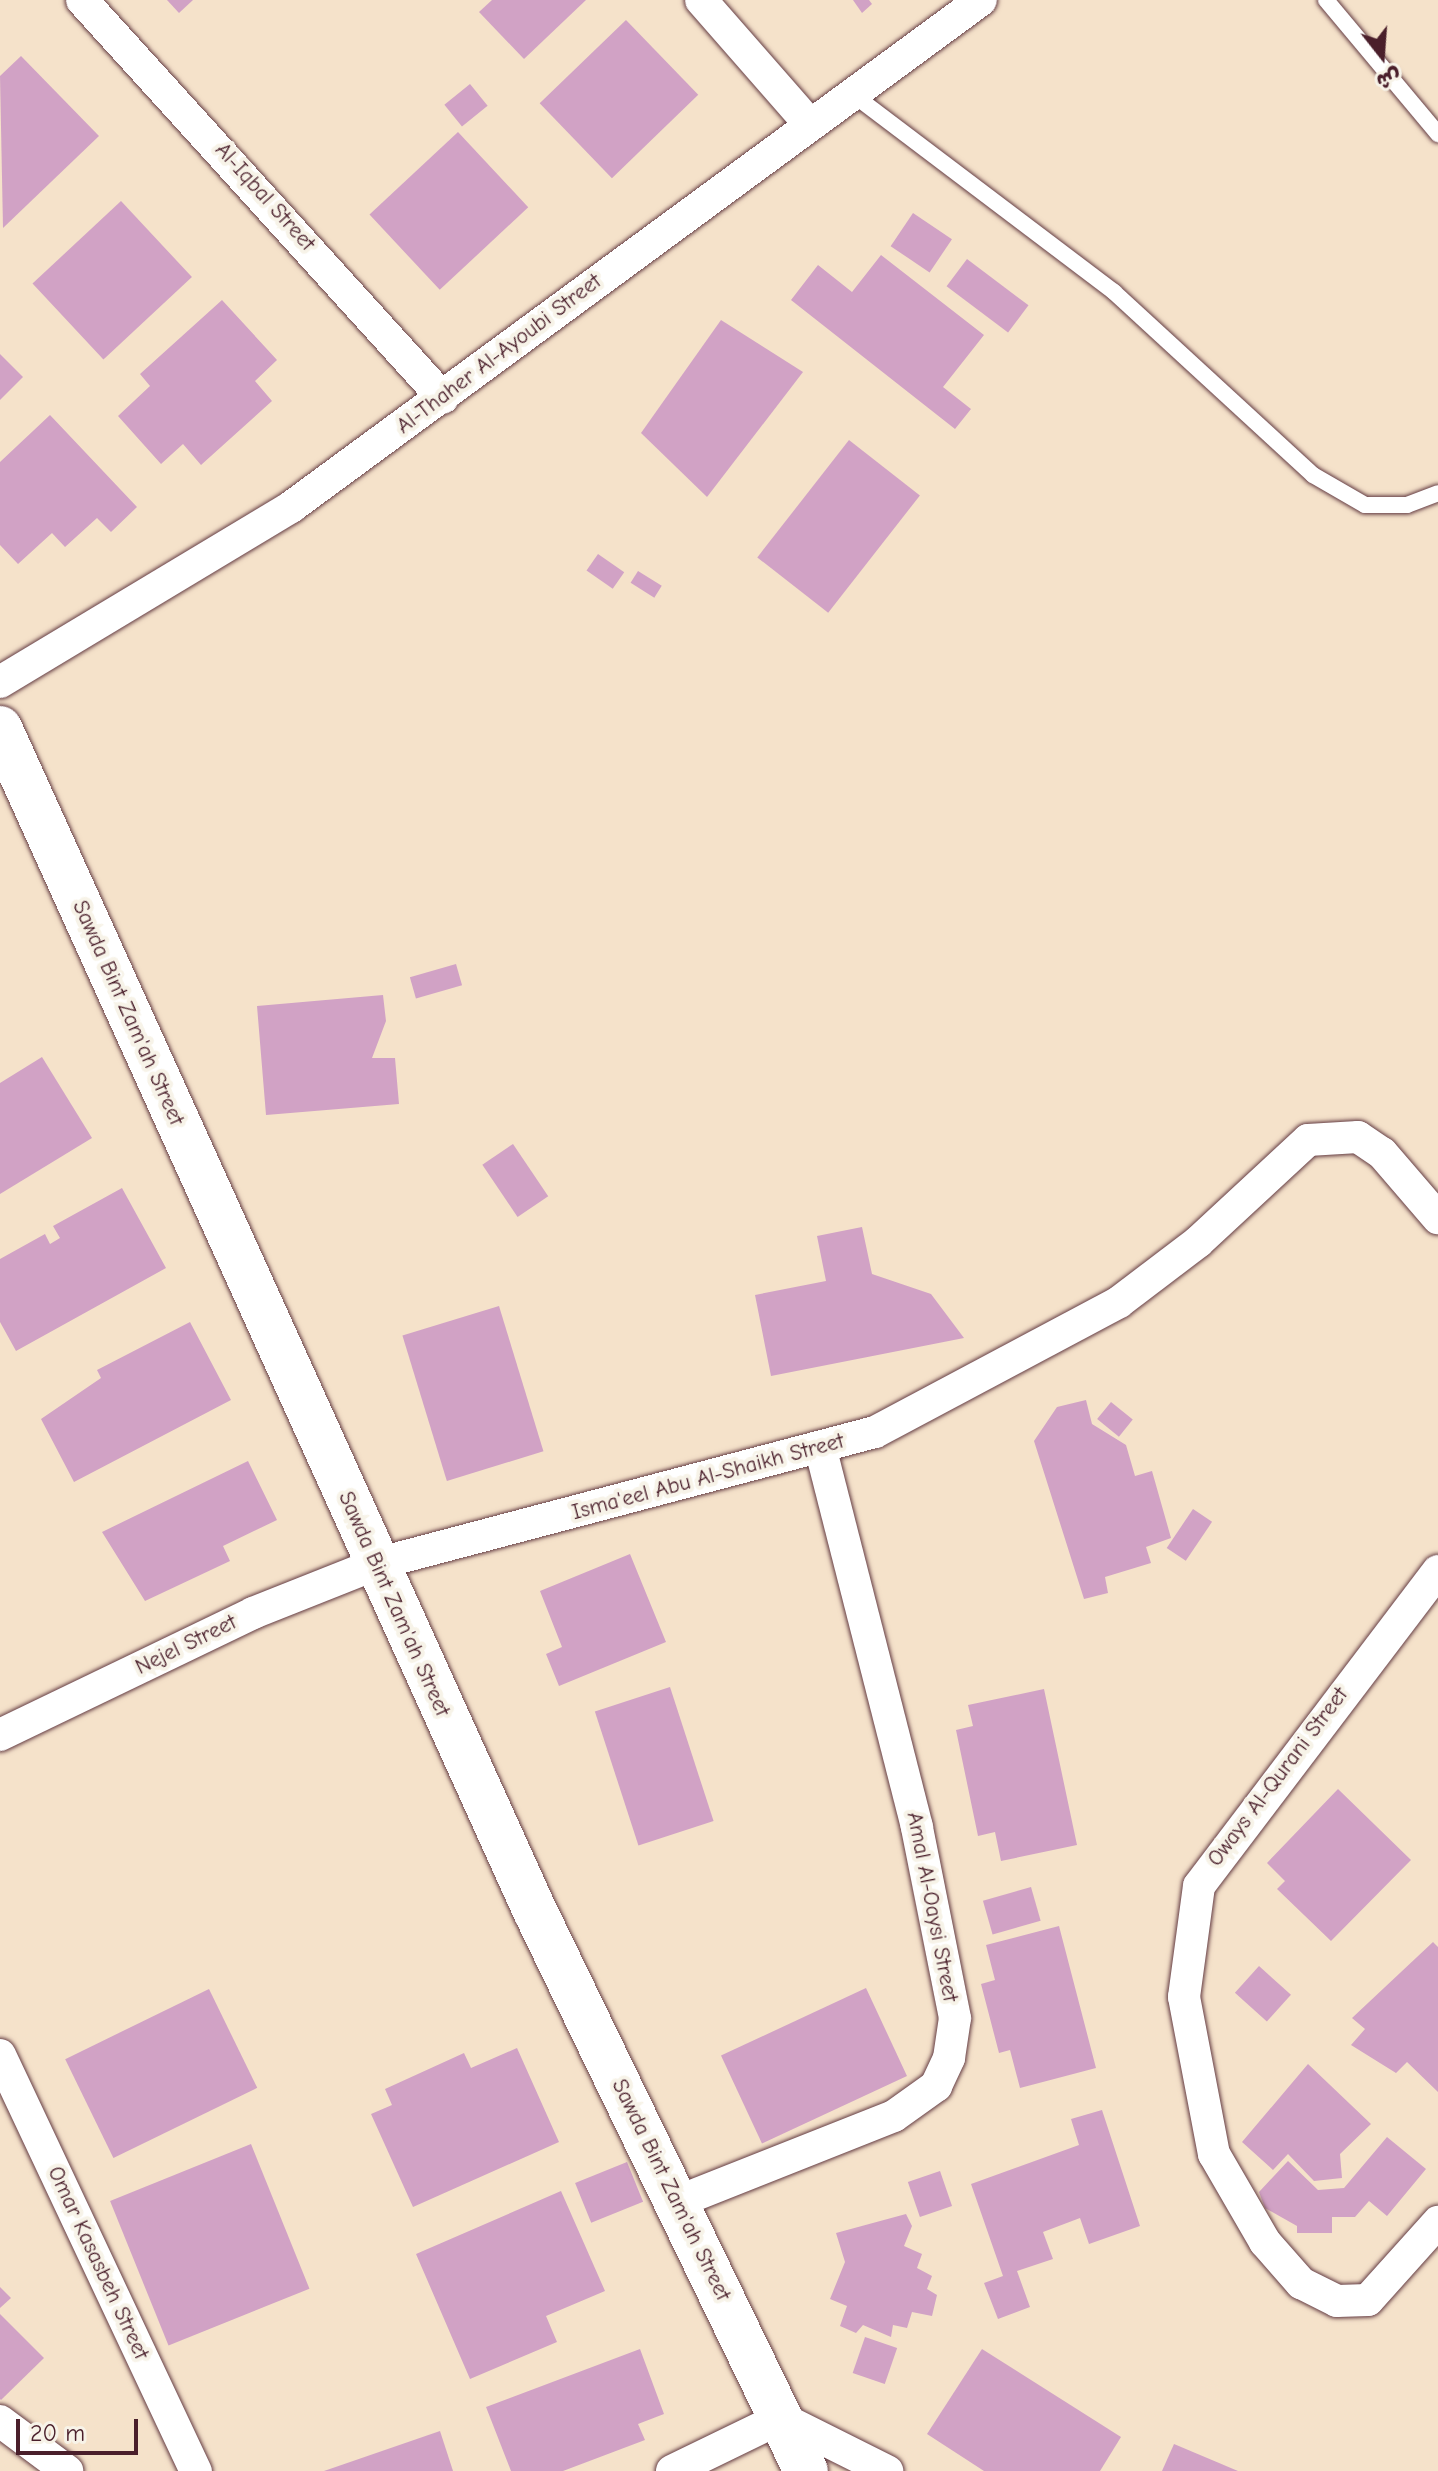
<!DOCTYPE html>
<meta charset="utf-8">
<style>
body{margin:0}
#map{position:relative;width:1438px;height:2471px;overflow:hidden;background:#f5e2ca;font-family:"Comic Neue","Playpen Sans Arabic",sans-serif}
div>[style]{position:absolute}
.building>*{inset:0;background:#d1a2c5;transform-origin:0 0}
.roads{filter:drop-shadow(0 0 2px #643c43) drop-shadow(0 0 2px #643c43)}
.lane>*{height:16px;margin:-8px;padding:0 8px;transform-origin:8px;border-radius:8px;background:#fff}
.street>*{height:32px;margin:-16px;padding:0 16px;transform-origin:16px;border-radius:16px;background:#fff}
.secondary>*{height:44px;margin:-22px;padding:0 22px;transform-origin:22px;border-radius:22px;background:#fff}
span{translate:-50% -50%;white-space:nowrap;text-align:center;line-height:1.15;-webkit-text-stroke:8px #f7f3e8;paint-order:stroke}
.street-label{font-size:22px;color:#4a1f2b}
.north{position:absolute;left:1342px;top:16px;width:80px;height:80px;-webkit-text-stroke:6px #f7f3e8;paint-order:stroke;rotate:163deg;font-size:22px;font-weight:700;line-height:32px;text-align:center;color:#4a1f2b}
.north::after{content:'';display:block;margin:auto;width:28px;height:36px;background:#4a1f2b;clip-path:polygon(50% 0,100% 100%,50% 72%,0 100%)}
.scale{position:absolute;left:16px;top:2419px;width:122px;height:36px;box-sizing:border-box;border:4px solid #4a1f2b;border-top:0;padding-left:10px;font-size:24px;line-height:28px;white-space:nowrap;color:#4a1f2b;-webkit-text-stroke:6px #f7f3e8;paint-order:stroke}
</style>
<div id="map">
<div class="building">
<div style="clip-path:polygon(167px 0,193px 0,179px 13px)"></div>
<div style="clip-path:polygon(492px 0,586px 0,524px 59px,479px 12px)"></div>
<div style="clip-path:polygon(853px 0,869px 0,872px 4px,862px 13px)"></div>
<div style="left:626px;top:20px;width:104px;height:120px;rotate:46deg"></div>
<div style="clip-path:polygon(21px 56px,99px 136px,3px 228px,0 76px)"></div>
<div style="left:470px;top:84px;width:28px;height:33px;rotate:51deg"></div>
<div style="left:458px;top:132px;width:103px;height:121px;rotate:47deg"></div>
<div style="left:121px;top:201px;width:104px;height:121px;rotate:47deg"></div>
<div style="left:913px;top:213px;width:47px;height:40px;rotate:34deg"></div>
<div style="clip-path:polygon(881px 255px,984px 335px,943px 387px,971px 409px,955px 429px,791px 300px,818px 265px,852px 292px)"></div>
<div style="left:967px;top:259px;width:77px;height:34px;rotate:37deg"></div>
<div style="clip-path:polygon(222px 300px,277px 360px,255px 381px,272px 401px,201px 465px,183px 444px,161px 464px,118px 416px,150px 386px,140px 374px)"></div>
<div style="clip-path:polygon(721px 320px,803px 372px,707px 497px,641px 433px)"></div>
<div style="clip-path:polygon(0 354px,23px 377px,0 400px)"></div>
<div style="clip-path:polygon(50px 415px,137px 507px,111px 532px,97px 518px,65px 547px,52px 533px,18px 564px,0 545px,0 462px)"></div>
<div style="left:849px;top:440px;width:90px;height:149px;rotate:38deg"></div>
<div style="left:598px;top:554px;width:32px;height:20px;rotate:35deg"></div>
<div style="left:638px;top:571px;width:28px;height:14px;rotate:32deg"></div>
<div style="left:456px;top:964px;width:22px;height:48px;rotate:74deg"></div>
<div style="clip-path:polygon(383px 995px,386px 1021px,372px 1058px,395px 1058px,399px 1104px,266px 1115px,257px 1006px)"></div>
<div style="clip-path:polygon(42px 1057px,92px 1138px,0 1194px,0 1083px)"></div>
<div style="left:513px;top:1144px;width:63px;height:37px;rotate:56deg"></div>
<div style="clip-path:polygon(122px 1188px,166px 1268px,16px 1351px,0 1322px,0 1259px,45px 1234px,50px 1244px,60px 1238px,53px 1226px)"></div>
<div style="clip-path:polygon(862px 1227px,872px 1274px,931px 1294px,964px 1338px,771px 1376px,755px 1295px,826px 1281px,817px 1236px)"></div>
<div style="left:499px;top:1306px;width:152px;height:101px;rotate:73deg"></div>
<div style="clip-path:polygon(190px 1322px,231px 1400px,74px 1482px,41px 1419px,101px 1378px,97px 1370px)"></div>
<div style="clip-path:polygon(1086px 1400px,1092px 1424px,1126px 1445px,1135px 1476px,1152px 1471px,1171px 1538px,1146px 1547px,1151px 1563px,1105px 1577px,1108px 1593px,1084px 1599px,1034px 1441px,1057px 1407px)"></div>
<div style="left:1111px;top:1402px;width:28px;height:22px;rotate:39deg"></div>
<div style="clip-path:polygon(248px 1461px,277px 1520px,223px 1546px,230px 1561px,145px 1601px,102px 1532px)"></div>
<div style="left:1193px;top:1509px;width:23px;height:47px;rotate:34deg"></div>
<div style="clip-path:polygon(630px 1554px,666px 1642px,559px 1686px,546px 1654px,562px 1647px,540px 1591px)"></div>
<div style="left:670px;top:1687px;width:141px;height:79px;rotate:72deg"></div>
<div style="clip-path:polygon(1044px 1689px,1077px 1845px,1001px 1861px,995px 1832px,978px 1836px,956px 1730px,973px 1726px,968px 1705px)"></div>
<div style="clip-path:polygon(1338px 1789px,1411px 1860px,1331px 1941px,1277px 1889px,1285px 1881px,1267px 1863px)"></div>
<div style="left:1031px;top:1887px;width:35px;height:50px;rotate:74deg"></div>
<div style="clip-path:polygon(1059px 1926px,1096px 2068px,1020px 2088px,1010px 2050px,999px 2053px,981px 1984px,995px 1980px,986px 1945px)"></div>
<div style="clip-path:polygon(1433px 1942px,1438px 1947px,1438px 2092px,1407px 2062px,1396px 2073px,1351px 2045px,1365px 2029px,1352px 2018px)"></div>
<div style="left:1259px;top:1966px;width:43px;height:36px;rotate:42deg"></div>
<div style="left:866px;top:1988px;width:97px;height:160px;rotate:65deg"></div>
<div style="left:209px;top:1989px;width:110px;height:160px;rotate:64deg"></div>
<div style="clip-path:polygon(517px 2048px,559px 2142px,413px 2207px,371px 2114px,392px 2105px,385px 2089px,464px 2053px,471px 2068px)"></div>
<div style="clip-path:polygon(1308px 2064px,1371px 2124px,1340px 2154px,1342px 2178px,1314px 2181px,1288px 2154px,1273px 2170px,1242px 2142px)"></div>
<div style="clip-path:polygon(1102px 2110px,1140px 2226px,1089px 2244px,1080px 2218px,1043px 2232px,1053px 2259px,1017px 2271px,1030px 2307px,998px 2319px,984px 2283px,1003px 2276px,971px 2184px,1079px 2145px,1071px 2119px)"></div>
<div style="clip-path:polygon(1387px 2137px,1426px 2169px,1387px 2216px,1369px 2201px,1355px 2217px,1332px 2217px,1332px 2233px,1297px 2233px,1297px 2226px,1265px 2208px,1259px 2192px,1288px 2161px,1318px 2190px,1344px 2188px)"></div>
<div style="left:251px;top:2144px;width:156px;height:152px;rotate:68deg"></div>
<div style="left:627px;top:2162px;width:43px;height:56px;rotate:68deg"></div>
<div style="left:940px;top:2171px;width:37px;height:34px;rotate:71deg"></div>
<div style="clip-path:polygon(561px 2191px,605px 2291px,546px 2316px,557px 2342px,470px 2379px,416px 2254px)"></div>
<div style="clip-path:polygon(906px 2214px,912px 2226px,904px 2246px,922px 2254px,917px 2268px,932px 2276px,927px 2289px,937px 2295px,932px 2316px,912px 2312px,907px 2328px,893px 2325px,891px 2337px,863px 2325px,856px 2333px,840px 2326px,847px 2306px,830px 2299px,845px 2262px,836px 2233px)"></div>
<div style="clip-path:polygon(0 2287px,11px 2298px,0 2308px)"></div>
<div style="clip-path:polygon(0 2314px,44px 2358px,1px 2400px,0 2399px)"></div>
<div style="left:865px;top:2337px;width:34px;height:38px;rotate:19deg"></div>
<div style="clip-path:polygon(640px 2349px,664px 2414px,638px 2424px,645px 2440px,563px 2471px,511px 2471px,486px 2407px)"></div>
<div style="clip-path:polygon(982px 2349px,1121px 2437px,1100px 2471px,984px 2471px,927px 2434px)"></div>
<div style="clip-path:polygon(440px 2431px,453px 2471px,324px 2471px)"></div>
<div style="clip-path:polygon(1174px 2444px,1238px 2471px,1162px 2471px)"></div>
</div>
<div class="roads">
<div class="lane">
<div style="left:1326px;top:0;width:175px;rotate:50.1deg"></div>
<div style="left:851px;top:93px;width:330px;rotate:37.1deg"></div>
<div style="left:1114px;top:292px;width:270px;rotate:42.6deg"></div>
<div style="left:1313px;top:475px;width:60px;rotate:30deg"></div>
<div style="left:1365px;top:505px;width:42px"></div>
<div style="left:1407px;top:505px;width:33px;rotate:-21deg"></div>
</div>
<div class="street">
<div style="left:82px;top:0;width:537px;rotate:47.79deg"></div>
<div style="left:701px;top:0;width:161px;rotate:48.8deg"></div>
<div style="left:0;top:682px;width:340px;rotate:-31deg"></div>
<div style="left:291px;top:507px;width:856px;rotate:-36.31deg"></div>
<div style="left:1438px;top:1571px;width:395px;rotate:127.2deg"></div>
<div style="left:1199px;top:1886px;width:112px;rotate:97.7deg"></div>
<div style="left:1184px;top:1997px;width:160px;rotate:79.2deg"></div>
<div style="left:1214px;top:2154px;width:102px;rotate:59.9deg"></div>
<div style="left:1265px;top:2242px;width:55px;rotate:48.7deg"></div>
<div style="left:1301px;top:2283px;width:40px;rotate:26.6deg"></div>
<div style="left:1337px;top:2301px;width:31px;rotate:-2deg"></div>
<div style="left:1368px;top:2300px;width:105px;rotate:-48.1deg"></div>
<div style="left:0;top:1735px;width:281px;rotate:-25.7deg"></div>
<div style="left:253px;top:1613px;width:132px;rotate:-21.7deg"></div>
<div style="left:376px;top:1564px;width:516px;rotate:-14.82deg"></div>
<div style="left:875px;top:1432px;width:276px;rotate:-28deg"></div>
<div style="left:1119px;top:1302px;width:99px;rotate:-37.2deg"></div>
<div style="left:1198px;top:1242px;width:150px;rotate:-42.8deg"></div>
<div style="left:1308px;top:1140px;width:50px;rotate:-3.4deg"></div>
<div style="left:1358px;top:1137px;width:29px;rotate:34deg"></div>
<div style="left:1382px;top:1153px;width:86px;rotate:49.3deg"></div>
<div style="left:0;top:2055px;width:460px;rotate:64.8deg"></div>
<div style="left:677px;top:2202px;width:233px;rotate:-21.6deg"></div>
<div style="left:894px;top:2116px;width:52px;rotate:-35.5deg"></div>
<div style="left:936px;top:2086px;width:31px;rotate:-65deg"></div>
<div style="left:949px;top:2058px;width:40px;rotate:-81.5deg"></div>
<div style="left:955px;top:2018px;width:195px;rotate:-101.3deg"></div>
<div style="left:917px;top:1827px;width:388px;rotate:-104.3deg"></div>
<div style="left:0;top:2421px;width:84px;rotate:36.7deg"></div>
<div style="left:672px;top:2471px;width:121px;rotate:-25.9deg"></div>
<div style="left:781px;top:2418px;width:119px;rotate:26.6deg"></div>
</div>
<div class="secondary">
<div style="left:0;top:728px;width:1298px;rotate:65.67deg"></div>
<div style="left:535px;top:1911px;width:622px;rotate:64.18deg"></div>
</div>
</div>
<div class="street-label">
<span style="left:265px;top:197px;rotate:48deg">Al-Iqbal Street</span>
<span style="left:499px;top:354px;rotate:-37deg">Al-Thaher Al-Ayoubi Street</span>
<span style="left:128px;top:1013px;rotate:66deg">Sawda Bint Zam'ah Street</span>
<span style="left:708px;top:1477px;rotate:-15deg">Isma'eel Abu Al-Shaikh Street</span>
<span style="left:394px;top:1604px;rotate:66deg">Sawda Bint Zam'ah Street</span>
<span style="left:186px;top:1645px;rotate:-26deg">Nejel Street</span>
<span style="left:1278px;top:1777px;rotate:-53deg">Oways Al-Qurani Street</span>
<span style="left:932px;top:1907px;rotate:79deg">Amal Al-Oaysi Street</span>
<span style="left:671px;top:2190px;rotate:64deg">Sawda Bint Zam'ah Street</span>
<span style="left:98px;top:2263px;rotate:65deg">Omar Kasasbeh Street</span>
</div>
<div class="north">ش</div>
<div class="scale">20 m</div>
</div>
